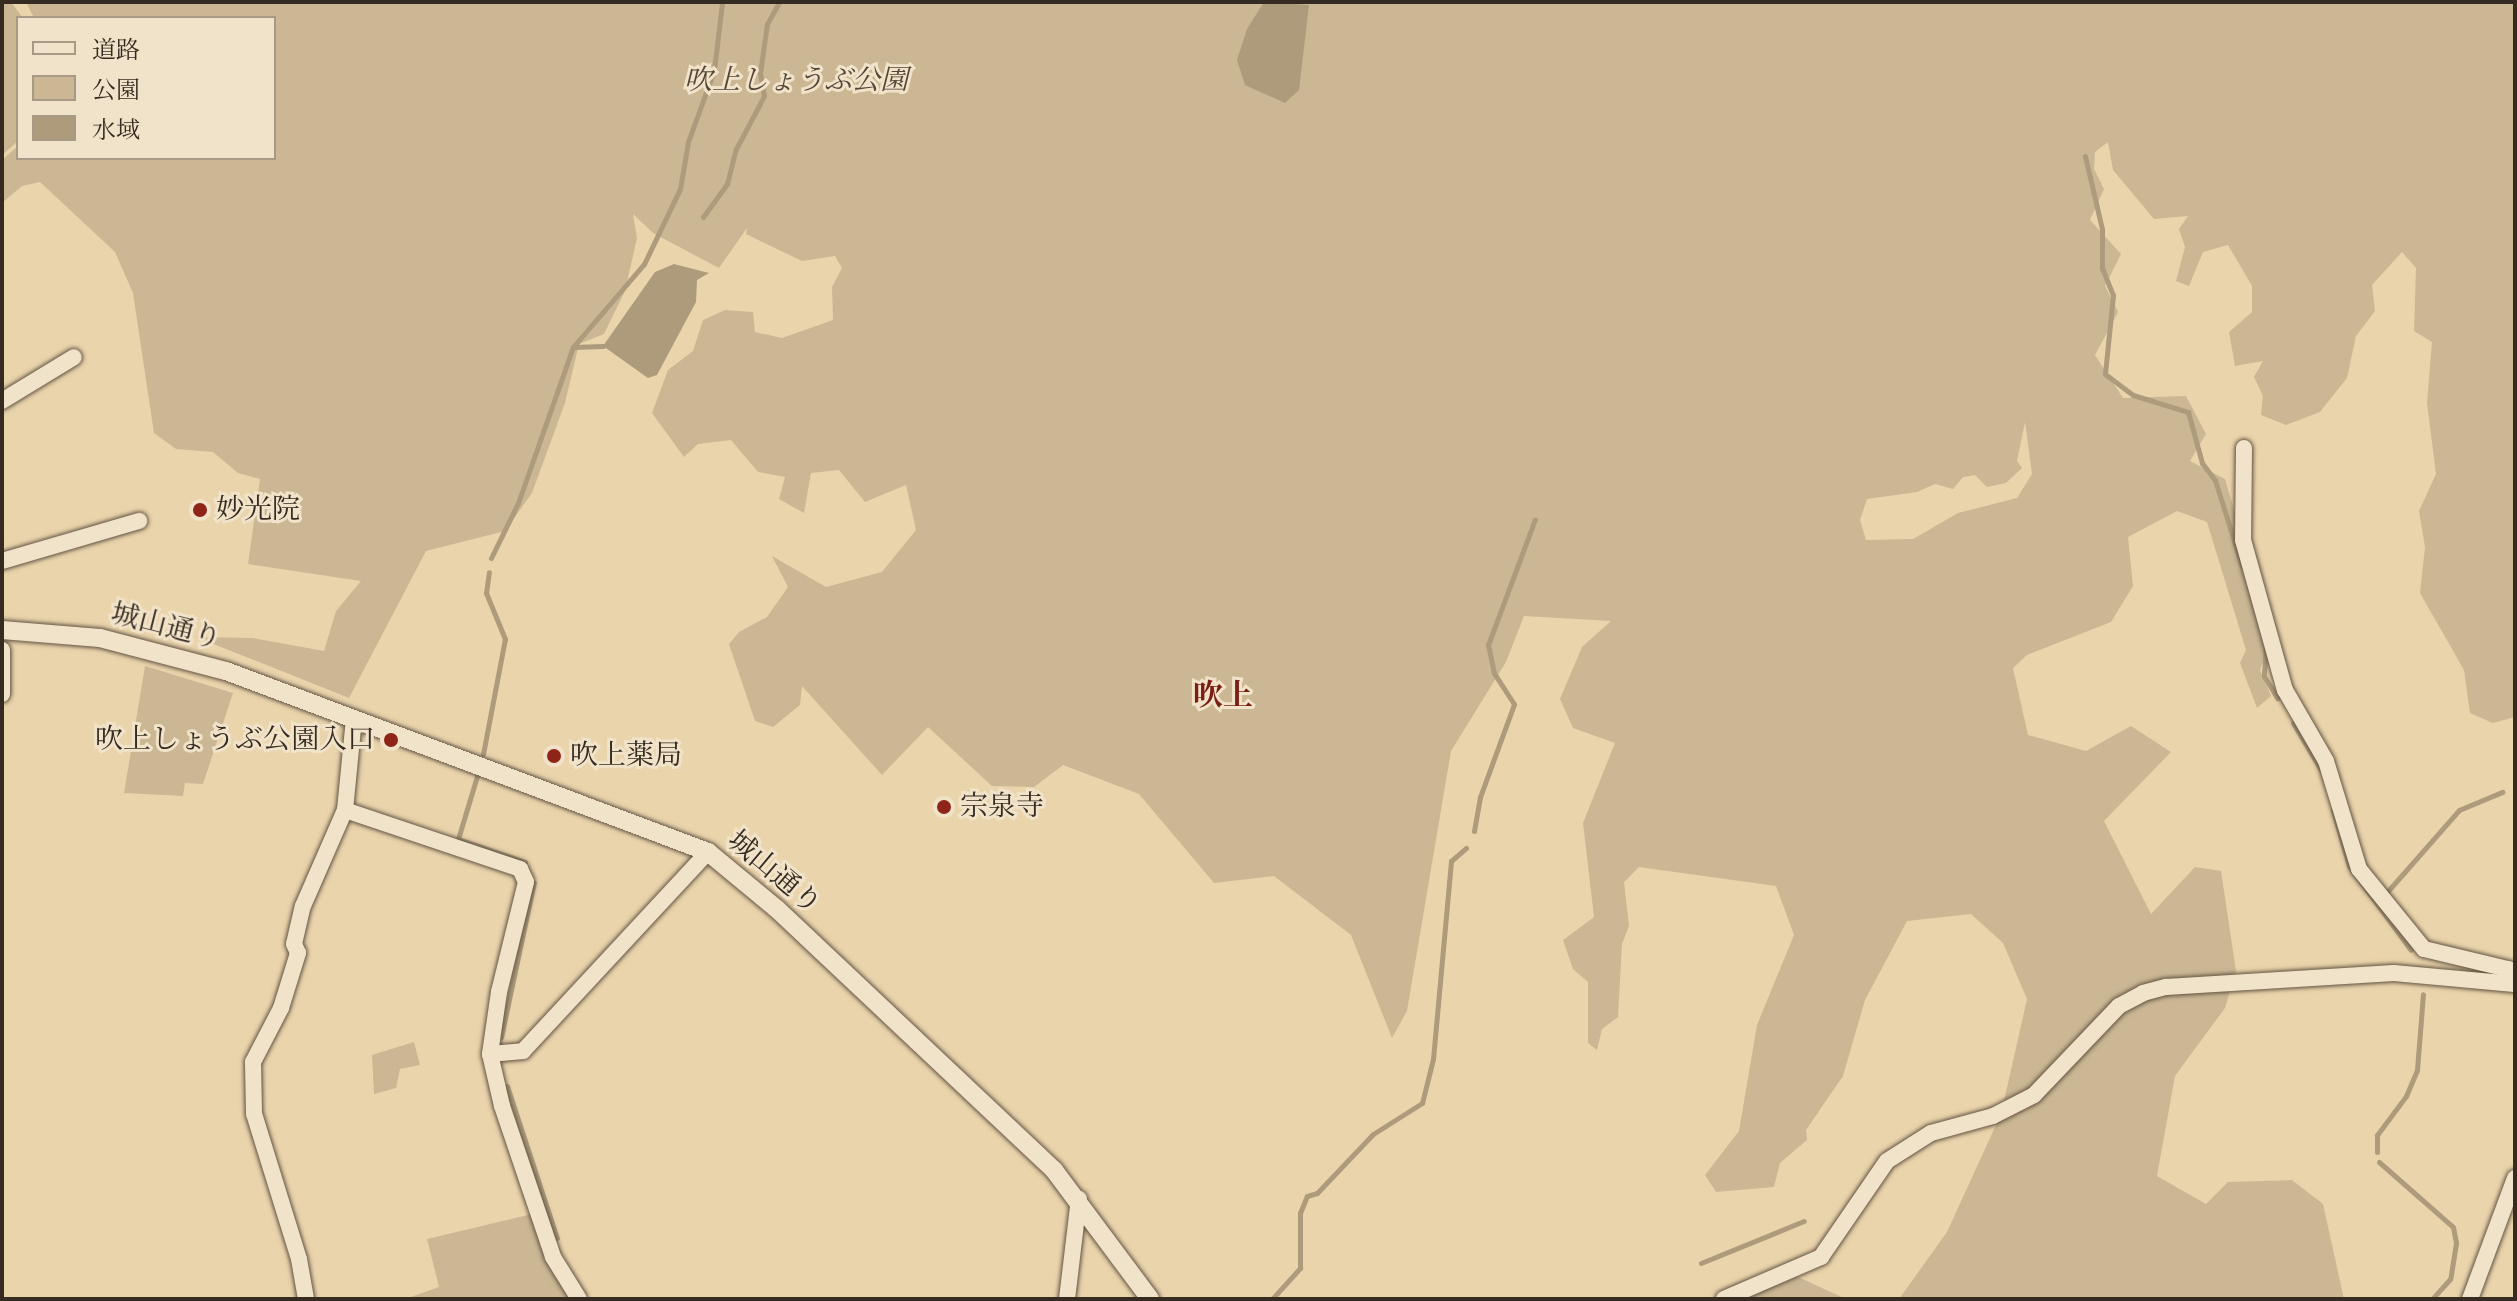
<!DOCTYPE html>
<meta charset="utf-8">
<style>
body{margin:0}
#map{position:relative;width:2517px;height:1301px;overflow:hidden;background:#ead4ac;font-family:"IM FELL Double Pica","Noto Serif JP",serif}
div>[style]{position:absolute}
.green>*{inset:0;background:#cbb794}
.water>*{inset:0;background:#ad9b7c}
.stream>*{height:5px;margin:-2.5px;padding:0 2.5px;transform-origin:2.5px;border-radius:2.5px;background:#ad9b7c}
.roads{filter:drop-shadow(0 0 2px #635543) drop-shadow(0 0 2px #635543)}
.minor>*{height:16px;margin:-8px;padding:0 8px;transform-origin:8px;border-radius:8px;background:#f1e3c9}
.tertiary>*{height:18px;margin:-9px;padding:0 9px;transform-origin:9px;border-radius:9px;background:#f1e3c9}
.dots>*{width:22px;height:22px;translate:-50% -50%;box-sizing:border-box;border:4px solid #f1e3c9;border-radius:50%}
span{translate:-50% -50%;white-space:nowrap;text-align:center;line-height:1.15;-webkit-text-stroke:6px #f1e3c9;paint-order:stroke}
.park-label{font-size:28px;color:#544737;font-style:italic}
.poi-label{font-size:28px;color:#362b20}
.left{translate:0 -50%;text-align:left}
.right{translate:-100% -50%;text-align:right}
.street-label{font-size:28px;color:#362b20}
.neighbourhood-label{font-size:30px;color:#7a1f14;font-weight:700}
.frame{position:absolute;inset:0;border:4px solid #362b20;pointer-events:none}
.legend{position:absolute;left:16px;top:16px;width:260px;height:144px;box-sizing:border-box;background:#f1e3c9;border:2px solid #a69985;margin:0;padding:10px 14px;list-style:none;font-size:24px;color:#362b20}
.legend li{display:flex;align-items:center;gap:16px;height:40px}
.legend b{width:40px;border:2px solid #a69985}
</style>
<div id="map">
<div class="green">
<div style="clip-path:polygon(2px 2px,11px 2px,23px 18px,18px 18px,18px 141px,2px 155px)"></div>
<div style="clip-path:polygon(evenodd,26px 2px,2515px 2px,2515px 717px,2493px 723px,2470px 713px,2464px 670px,2420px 593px,2425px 547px,2419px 511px,2436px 474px,2427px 403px,2432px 342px,2414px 331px,2416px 268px,2402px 252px,2372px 285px,2375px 311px,2356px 336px,2347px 378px,2320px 412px,2286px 425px,2261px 415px,2263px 396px,2254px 377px,2263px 361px,2235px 366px,2229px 332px,2252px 312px,2252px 286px,2228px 245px,2203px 252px,2189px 286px,2176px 281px,2185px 247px,2179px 229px,2188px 216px,2154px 219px,2113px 170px,2108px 142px,2095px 152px,2094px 169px,2104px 189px,2090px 220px,2121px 254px,2105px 286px,2118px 312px,2095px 355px,2123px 398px,2186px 396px,2206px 434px,2190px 461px,2225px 479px,2251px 568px,2270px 641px,2260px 670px,2271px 696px,2257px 708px,2240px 663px,2246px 650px,2207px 522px,2177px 511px,2128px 537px,2133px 586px,2111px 622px,2027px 655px,2013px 668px,2028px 735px,2086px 751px,2131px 726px,2171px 752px,2104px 821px,2151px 914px,2195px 867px,2221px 871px,2236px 971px,2225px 1008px,2175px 1076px,2157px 1176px,2206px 1204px,2228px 1182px,2292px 1180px,2323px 1204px,2344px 1299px,1899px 1299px,1947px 1232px,2001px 1114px,2027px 999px,2003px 943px,1971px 914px,1907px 921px,1865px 1000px,1843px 1076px,1806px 1130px,1807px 1140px,1780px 1163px,1774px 1187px,1716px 1192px,1705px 1175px,1739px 1131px,1757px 1025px,1794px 935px,1776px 886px,1639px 867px,1624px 882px,1629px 926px,1622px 944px,1618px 1017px,1602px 1029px,1597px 1050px,1588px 1043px,1588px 982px,1573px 969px,1563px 940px,1594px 917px,1583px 823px,1615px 743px,1573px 728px,1560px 699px,1582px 647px,1611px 621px,1524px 616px,1506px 662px,1451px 751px,1407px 1011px,1392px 1038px,1351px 935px,1274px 876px,1214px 883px,1139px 794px,1063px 765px,1034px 787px,992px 786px,928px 727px,882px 775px,802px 686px,800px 705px,773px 727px,755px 721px,729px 644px,739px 632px,767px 617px,788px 587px,772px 556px,826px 587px,882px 572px,916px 530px,906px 485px,865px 502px,839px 470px,811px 473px,804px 513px,779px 499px,785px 477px,758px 472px,731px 440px,698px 444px,684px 457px,652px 413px,668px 370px,693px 351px,703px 320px,725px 310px,753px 312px,755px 332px,782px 338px,833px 320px,832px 287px,842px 268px,835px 256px,802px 261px,746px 234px,747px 228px,719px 268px,653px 233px,633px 214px,637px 238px,625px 291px,604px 334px,579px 344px,565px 403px,532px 493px,505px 531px,426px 551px,349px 698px,196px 637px,253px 638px,324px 651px,336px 611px,361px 581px,248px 564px,260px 479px,238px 473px,213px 452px,176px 449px,154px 433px,133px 293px,115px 252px,40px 182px,22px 186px,2px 203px,2px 160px,18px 146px,18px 158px,274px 158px,274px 18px,34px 18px,26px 2px,2025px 422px,2032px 474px,2017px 498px,1958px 513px,1913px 539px,1866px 540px,1860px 520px,1867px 499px,1917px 492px,1935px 484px,1953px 489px,1963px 477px,1975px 475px,1987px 487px,2006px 483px,2022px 468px,2017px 461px,2025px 422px)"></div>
<div style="clip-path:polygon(145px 666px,233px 693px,203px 784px,185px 783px,183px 796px,124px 793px)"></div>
<div style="clip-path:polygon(414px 1042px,420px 1065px,400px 1069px,396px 1088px,374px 1094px,372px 1055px)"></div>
<div style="clip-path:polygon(532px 1214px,550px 1265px,569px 1299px,405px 1299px,439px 1287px,427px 1239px)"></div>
<div style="clip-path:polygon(1796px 1276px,1846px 1299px,1739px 1299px)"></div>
</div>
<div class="water">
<div style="clip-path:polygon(1264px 2px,1309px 5px,1299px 90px,1285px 103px,1245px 85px,1237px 60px,1247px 29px)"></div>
<div style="clip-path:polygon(674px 264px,709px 273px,697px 280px,696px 302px,657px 375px,648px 378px,603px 346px,655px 272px)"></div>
</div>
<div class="stream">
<div style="left:2085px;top:156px;width:75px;rotate:76.9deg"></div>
<div style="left:2102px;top:229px;width:39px;rotate:90deg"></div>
<div style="left:2102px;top:268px;width:29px;rotate:68deg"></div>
<div style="left:2113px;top:295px;width:79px;rotate:95.8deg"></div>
<div style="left:2105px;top:374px;width:35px;rotate:37deg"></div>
<div style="left:2133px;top:395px;width:58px;rotate:17.2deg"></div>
<div style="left:2188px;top:412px;width:53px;rotate:74.6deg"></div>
<div style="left:2202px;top:463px;width:21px;rotate:53deg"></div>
<div style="left:2215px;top:480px;width:90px;rotate:72.6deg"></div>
<div style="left:703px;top:217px;width:41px;rotate:-54deg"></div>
<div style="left:727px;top:184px;width:36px;rotate:-76deg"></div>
<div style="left:736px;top:149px;width:60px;rotate:-62.2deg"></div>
<div style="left:764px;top:96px;width:23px;rotate:-100deg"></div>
<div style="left:760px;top:73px;width:49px;rotate:-81.9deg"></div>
<div style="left:767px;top:24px;width:25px;rotate:-61deg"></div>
<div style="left:573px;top:347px;width:30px;rotate:-2deg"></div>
<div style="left:491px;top:558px;width:61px;rotate:-63.9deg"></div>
<div style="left:518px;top:503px;width:165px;rotate:-70.6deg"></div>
<div style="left:573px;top:347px;width:109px;rotate:-49.5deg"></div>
<div style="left:644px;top:264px;width:83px;rotate:-64.4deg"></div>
<div style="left:680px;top:189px;width:48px;rotate:-80.3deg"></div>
<div style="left:688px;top:142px;width:77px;rotate:-70.1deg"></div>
<div style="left:714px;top:70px;width:67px;rotate:-83.2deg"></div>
<div style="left:2266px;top:645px;width:31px;rotate:94deg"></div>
<div style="left:2264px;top:676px;width:26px;rotate:59deg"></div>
<div style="left:2293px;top:723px;width:55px;rotate:59.2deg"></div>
<div style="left:483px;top:754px;width:117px;rotate:-79.2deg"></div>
<div style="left:505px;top:639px;width:50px;rotate:-112.4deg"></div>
<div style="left:486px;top:593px;width:21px;rotate:-82deg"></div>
<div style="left:477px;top:776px;width:66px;rotate:106.8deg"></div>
<div style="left:458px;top:839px;width:71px;rotate:18.9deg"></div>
<div style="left:2333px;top:810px;width:58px;rotate:74.1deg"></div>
<div style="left:2349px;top:866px;width:104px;rotate:53.6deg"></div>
<div style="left:1474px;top:831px;width:35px;rotate:-80deg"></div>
<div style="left:1480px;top:797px;width:99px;rotate:-69.9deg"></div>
<div style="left:1514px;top:704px;width:37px;rotate:-123deg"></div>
<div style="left:1494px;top:673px;width:29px;rotate:-102deg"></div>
<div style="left:1488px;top:645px;width:134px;rotate:-69.5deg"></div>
<div style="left:2387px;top:892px;width:109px;rotate:-48.7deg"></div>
<div style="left:2459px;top:810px;width:47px;rotate:-22.7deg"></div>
<div style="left:501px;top:1037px;width:158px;rotate:-78deg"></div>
<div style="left:507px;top:1086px;width:160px;rotate:71.8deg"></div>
<div style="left:2377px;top:1152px;width:17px;rotate:-90deg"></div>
<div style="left:2377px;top:1135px;width:49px;rotate:-53.4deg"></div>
<div style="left:2406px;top:1096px;width:28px;rotate:-67deg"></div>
<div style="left:2417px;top:1070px;width:76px;rotate:-85.5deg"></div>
<div style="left:2379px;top:1162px;width:98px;rotate:41.3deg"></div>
<div style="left:2453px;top:1227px;width:16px;rotate:79deg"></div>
<div style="left:2456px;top:1243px;width:36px;rotate:99deg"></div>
<div style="left:2450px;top:1279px;width:27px;rotate:132deg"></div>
<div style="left:1701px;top:1263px;width:111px;rotate:-22.2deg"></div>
<div style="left:1272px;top:1299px;width:42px;rotate:-47.9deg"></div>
<div style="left:1300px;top:1268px;width:55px;rotate:-90deg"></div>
<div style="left:1300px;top:1213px;width:18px;rotate:-68deg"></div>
<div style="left:1307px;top:1196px;width:10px;rotate:-17deg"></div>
<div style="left:1317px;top:1193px;width:81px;rotate:-46.5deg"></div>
<div style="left:1373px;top:1134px;width:58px;rotate:-32.3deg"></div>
<div style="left:1422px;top:1103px;width:45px;rotate:-76deg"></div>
<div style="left:1433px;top:1059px;width:199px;rotate:-84.8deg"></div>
<div style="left:1451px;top:861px;width:20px;rotate:-41deg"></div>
</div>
<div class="roads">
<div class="minor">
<div style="left:2px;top:401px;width:84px;rotate:-31.4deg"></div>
<div style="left:2244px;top:448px;width:92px;rotate:90.6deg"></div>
<div style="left:2243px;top:540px;width:156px;rotate:74.4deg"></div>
<div style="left:2285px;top:690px;width:82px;rotate:60deg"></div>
<div style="left:2326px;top:761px;width:113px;rotate:73deg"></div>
<div style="left:2359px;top:869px;width:103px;rotate:50.9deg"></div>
<div style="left:2424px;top:949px;width:86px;rotate:13.4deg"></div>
<div style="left:2508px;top:969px;width:12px;rotate:55deg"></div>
<div style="left:2px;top:561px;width:143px;rotate:-16.3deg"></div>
<div style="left:2px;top:650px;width:44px;rotate:90deg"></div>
<div style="left:345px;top:810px;width:185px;rotate:18.6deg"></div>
<div style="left:520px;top:869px;width:14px;rotate:65deg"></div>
<div style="left:526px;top:882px;width:113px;rotate:103.8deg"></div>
<div style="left:499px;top:992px;width:63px;rotate:98.3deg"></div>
<div style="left:490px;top:1054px;width:53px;rotate:77deg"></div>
<div style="left:502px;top:1106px;width:159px;rotate:71.3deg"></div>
<div style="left:553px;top:1257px;width:49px;rotate:58.2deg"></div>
<div style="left:490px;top:1054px;width:33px;rotate:-5deg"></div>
<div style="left:523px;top:1051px;width:272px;rotate:-47.1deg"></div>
<div style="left:306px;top:1299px;width:41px;rotate:-99.9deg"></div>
<div style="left:299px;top:1259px;width:152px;rotate:-107.2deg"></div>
<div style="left:254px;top:1114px;width:52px;rotate:-91.1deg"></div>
<div style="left:253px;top:1062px;width:61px;rotate:-62.6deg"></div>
<div style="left:281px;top:1008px;width:58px;rotate:-72.8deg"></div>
<div style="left:298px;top:953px;width:10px;rotate:-114deg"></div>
<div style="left:294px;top:944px;width:39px;rotate:-77deg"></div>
<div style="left:303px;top:906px;width:105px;rotate:-66.4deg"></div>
<div style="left:345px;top:810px;width:91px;rotate:-84.4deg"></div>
<div style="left:1067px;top:1299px;width:101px;rotate:-83.2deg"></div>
<div style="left:1724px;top:1299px;width:106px;rotate:-23.4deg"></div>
<div style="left:1821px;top:1257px;width:116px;rotate:-55.5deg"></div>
<div style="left:1887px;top:1161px;width:52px;rotate:-32.5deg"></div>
<div style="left:1931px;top:1133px;width:64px;rotate:-15.3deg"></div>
<div style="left:1993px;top:1116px;width:46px;rotate:-27.1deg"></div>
<div style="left:2034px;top:1095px;width:123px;rotate:-46.3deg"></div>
<div style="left:2119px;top:1006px;width:27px;rotate:-28deg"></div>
<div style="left:2143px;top:993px;width:24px;rotate:-15deg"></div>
<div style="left:2166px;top:987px;width:228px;rotate:-3.5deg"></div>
<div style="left:2394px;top:973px;width:121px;rotate:5.2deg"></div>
<div style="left:2470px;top:1299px;width:129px;rotate:-69.6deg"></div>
</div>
<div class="tertiary">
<div style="left:2px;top:630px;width:98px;rotate:4.7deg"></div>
<div style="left:100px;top:638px;width:130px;rotate:14.7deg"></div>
<div style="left:226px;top:671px;width:515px;rotate:20.58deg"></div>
<div style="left:708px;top:852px;width:89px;rotate:39.6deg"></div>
<div style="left:777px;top:909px;width:381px;rotate:43.3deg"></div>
<div style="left:1054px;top:1170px;width:161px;rotate:53.3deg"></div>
</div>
</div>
<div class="dots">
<div style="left:200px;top:510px;background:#8f2418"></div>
<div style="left:391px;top:740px;background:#8f2418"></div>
<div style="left:554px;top:756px;background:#8f2418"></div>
<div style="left:944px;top:807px;background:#8f2418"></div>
</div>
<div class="park-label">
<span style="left:796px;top:81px">吹上しょうぶ公園</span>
</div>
<div class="poi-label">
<span class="left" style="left:216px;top:510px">妙光院</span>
<span class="right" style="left:375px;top:740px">吹上しょうぶ公園入口</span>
<span class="left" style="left:570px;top:756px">吹上薬局</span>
<span class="left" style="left:960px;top:807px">宗泉寺</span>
</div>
<div class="street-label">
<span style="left:166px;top:627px;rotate:14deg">城山通り</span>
<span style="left:774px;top:873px;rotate:40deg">城山通り</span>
</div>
<div class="neighbourhood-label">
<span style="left:1223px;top:696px">吹上</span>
</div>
<div class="frame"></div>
<ul class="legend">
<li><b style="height:10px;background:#f1e3c9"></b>道路</li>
<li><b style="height:22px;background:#cbb794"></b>公園</li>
<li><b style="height:22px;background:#ad9b7c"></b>水域</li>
</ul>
</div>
